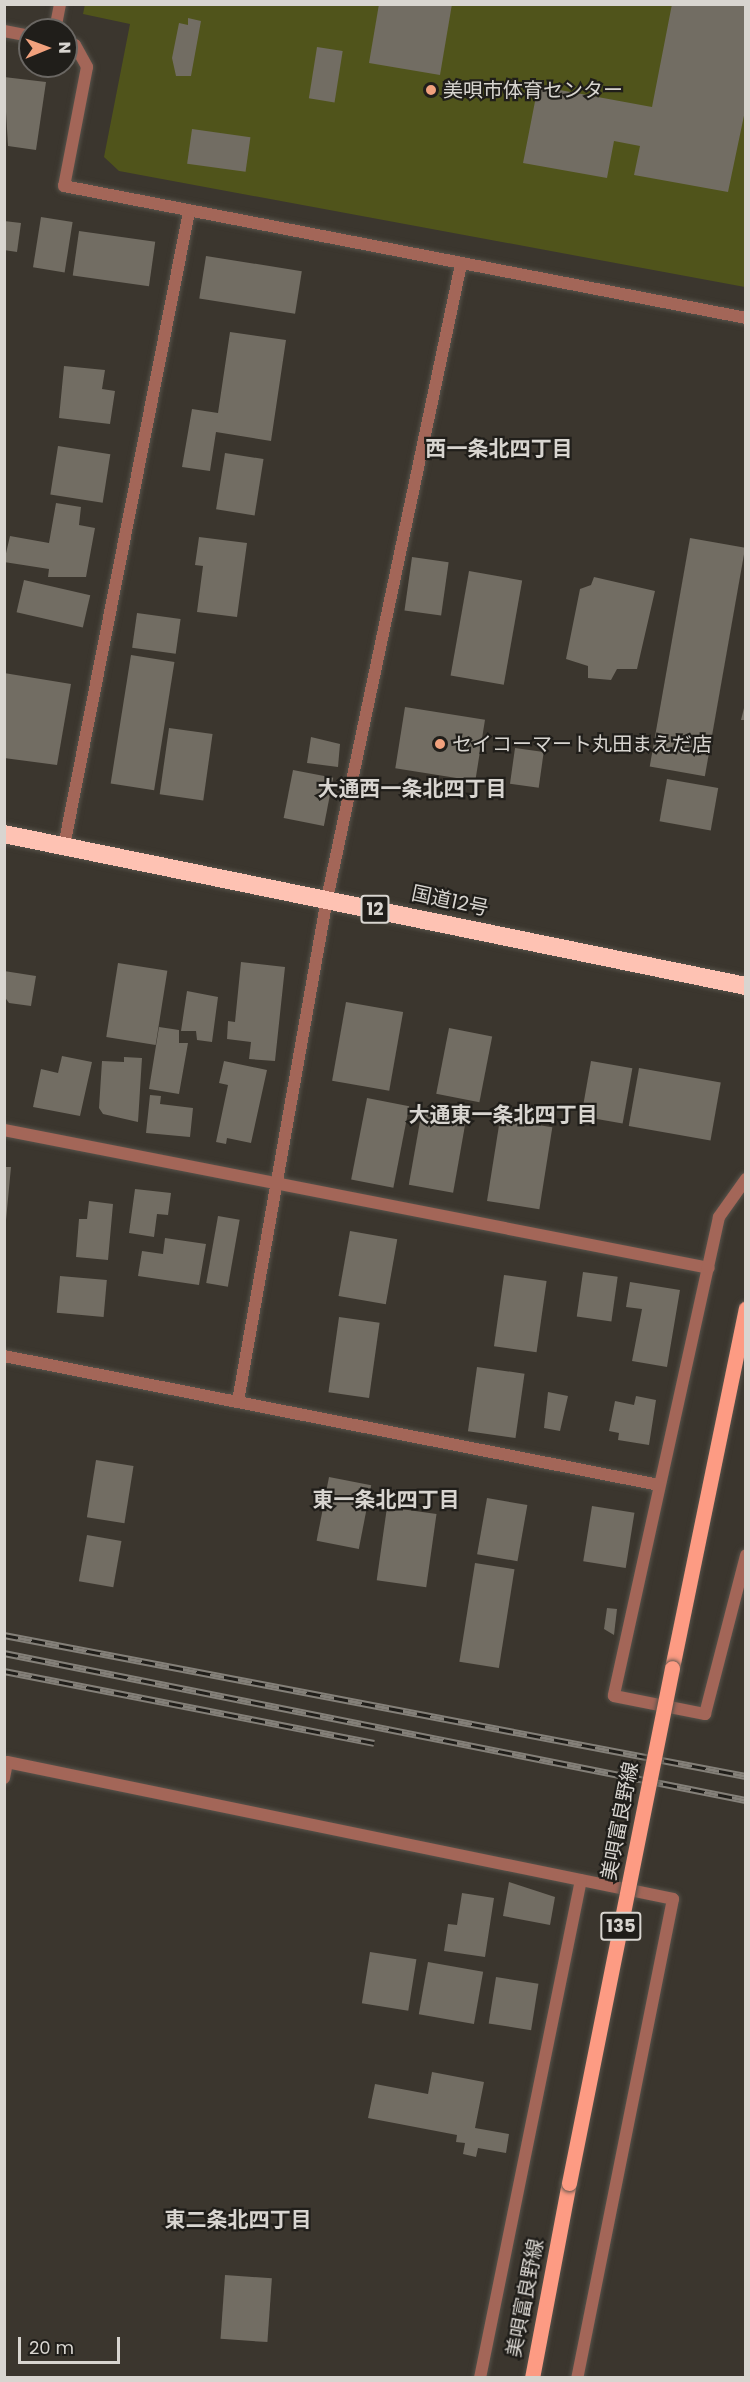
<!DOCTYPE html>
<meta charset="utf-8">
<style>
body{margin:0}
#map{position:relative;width:750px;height:2382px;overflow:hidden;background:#3b362e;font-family:Poppins,"Noto Sans JP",sans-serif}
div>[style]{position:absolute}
.green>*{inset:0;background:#50541b}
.building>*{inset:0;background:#726d63;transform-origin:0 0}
.roads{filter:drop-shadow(0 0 2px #57534b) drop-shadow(0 0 2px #57534b)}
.lane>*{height:12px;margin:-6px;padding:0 6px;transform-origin:6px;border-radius:6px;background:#a36658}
.street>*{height:12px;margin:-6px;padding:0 6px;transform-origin:6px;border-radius:6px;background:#a36658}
.primary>*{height:15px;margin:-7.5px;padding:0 7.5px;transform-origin:7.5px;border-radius:7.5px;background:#fd9b83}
.highway>*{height:18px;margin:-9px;padding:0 9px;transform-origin:9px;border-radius:9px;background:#fec2b3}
.rail>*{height:7px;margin-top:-3.5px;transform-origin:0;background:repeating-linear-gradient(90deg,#201e1a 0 14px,#848079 0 28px);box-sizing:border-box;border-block:2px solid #848079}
.bridges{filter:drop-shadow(0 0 2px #57534b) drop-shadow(0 0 2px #57534b)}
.primary-bridge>*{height:15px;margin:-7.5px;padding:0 7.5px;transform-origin:7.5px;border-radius:7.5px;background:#fd9b83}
.dots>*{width:16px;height:16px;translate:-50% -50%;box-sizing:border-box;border:3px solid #201e1a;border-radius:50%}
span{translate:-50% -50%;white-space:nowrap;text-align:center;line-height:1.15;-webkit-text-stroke:4.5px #201e1a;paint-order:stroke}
.shield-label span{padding:2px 4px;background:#201e1a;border:2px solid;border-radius:4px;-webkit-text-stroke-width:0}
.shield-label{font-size:18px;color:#d8d5d0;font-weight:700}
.poi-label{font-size:20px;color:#d8d5d0}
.left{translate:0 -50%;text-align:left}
.street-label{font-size:20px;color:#d8d5d0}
.neighbourhood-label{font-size:21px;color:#d8d5d0;font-weight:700}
.frame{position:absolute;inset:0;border:6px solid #d8d5d0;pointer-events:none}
.north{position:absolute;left:18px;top:18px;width:60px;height:60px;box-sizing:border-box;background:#201e1a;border:2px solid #6a6763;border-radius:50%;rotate:89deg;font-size:16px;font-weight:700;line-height:24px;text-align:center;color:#d8d5d0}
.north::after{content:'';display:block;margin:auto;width:21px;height:27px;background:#f1a17d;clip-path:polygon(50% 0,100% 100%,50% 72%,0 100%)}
.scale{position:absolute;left:18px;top:2337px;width:102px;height:27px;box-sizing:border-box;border:3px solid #d8d5d0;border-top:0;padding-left:8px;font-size:18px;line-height:21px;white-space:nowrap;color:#d8d5d0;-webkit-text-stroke:4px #201e1a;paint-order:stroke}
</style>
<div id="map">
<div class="green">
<div style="clip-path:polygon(85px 4px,745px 5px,745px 287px,119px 171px,104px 157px,130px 24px,83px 14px)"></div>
</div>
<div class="building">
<div style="clip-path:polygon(379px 4px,452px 4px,440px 75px,369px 63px)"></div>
<div style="clip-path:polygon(672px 4px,746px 4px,746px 106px,728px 192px,634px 175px,640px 146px,614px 141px,607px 178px,523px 163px,538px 86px,652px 107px)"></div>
<div style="clip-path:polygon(188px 18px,201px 21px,191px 76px,176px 76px,172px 58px,179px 23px,188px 25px)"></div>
<div style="left:317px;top:47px;width:26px;height:52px;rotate:9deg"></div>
<div style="clip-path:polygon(4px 77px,46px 82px,36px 150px,8px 146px)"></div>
<div style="left:192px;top:129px;width:59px;height:35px;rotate:8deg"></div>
<div style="left:41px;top:217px;width:32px;height:51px;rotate:9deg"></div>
<div style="clip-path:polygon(4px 221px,21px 223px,17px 252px,4px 250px)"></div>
<div style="left:79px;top:231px;width:77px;height:45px;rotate:8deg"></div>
<div style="left:206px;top:256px;width:97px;height:43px;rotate:9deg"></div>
<div style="clip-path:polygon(230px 332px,286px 340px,271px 441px,216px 432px,210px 471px,182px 467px,192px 409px,218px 413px)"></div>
<div style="clip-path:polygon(64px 366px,105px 370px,102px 389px,115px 391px,110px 424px,59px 418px)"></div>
<div style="left:58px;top:446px;width:53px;height:49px;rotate:9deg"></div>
<div style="left:225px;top:453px;width:39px;height:57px;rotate:9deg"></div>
<div style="clip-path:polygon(56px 503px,81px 507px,79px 525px,95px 528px,86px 577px,48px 577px,49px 569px,4px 562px,10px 536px,49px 543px)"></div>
<div style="clip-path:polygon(199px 537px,247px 543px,237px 617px,197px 612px,203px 566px,195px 565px)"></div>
<div style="left:690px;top:538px;width:56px;height:232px;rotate:10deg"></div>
<div style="left:412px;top:557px;width:37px;height:54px;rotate:8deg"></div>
<div style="left:469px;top:571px;width:54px;height:106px;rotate:10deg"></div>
<div style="clip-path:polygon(594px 577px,655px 591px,637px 669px,617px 669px,611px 680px,588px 678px,588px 666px,566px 659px,580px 589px,591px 585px)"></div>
<div style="left:24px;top:580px;width:68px;height:33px;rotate:13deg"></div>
<div style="left:137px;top:613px;width:44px;height:35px;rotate:8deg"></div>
<div style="left:131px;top:655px;width:44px;height:130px;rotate:9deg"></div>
<div style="clip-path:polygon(4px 673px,71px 684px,57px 765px,4px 758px)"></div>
<div style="clip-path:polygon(746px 700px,746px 720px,741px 720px)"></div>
<div style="left:405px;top:707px;width:81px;height:62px;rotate:9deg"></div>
<div style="left:169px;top:728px;width:44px;height:67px;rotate:8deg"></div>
<div style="clip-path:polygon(311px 737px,340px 744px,338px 767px,307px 763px)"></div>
<div style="left:515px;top:748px;width:29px;height:36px;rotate:8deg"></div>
<div style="left:293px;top:770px;width:41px;height:49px;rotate:11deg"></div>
<div style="left:667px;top:779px;width:52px;height:43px;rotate:10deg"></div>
<div style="clip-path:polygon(241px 962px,285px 967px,275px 1061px,249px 1059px,251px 1042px,227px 1039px,228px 1021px,235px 1022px)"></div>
<div style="left:118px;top:963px;width:50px;height:75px;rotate:9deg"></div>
<div style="clip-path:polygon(4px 971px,36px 976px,31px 1006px,9px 1003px,4px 996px)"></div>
<div style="clip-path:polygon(187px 991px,218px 997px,212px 1042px,197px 1040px,196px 1031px,181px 1031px)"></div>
<div style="left:346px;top:1002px;width:58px;height:80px;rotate:10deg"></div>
<div style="clip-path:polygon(159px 1027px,179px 1030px,179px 1043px,188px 1043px,179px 1094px,149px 1089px)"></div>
<div style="left:449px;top:1028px;width:44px;height:67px;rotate:11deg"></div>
<div style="clip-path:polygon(62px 1056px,92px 1062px,80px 1116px,33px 1107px,41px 1069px,58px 1073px)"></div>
<div style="clip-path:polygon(124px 1057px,142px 1058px,138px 1122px,103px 1114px,99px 1108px,102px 1061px,124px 1062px)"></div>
<div style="clip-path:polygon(224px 1061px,267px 1070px,251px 1143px,227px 1138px,226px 1144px,216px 1142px,228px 1085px,219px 1083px)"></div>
<div style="left:591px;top:1061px;width:42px;height:56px;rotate:10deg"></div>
<div style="left:639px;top:1068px;width:83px;height:59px;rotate:10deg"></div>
<div style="clip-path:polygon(150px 1095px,161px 1096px,160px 1104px,193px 1108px,190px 1137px,146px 1133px)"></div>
<div style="left:367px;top:1098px;width:43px;height:83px;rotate:11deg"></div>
<div style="left:422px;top:1110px;width:45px;height:76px;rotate:10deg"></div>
<div style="left:500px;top:1119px;width:53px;height:83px;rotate:9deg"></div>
<div style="clip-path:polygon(4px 1167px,11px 1167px,6px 1220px,4px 1219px)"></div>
<div style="clip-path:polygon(135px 1189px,171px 1193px,168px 1215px,157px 1214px,154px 1237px,129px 1233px)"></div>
<div style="clip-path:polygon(89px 1201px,113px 1204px,108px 1260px,76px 1257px,79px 1219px,87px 1219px)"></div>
<div style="left:218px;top:1216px;width:22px;height:68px;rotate:10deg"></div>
<div style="left:350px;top:1231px;width:48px;height:66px;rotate:10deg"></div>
<div style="clip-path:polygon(165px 1238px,206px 1244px,199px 1285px,138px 1276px,142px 1251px,163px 1254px)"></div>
<div style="left:583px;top:1272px;width:35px;height:45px;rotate:8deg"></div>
<div style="left:504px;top:1275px;width:43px;height:72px;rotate:8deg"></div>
<div style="left:60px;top:1276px;width:47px;height:37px;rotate:5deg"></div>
<div style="clip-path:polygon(630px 1282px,680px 1290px,667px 1367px,632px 1361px,642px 1309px,626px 1307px)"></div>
<div style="left:339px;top:1317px;width:41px;height:76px;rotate:8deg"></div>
<div style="left:477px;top:1367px;width:48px;height:65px;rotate:8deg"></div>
<div style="clip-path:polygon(548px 1392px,568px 1396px,560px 1431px,544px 1428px)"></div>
<div style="clip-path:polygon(636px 1396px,656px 1400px,649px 1445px,618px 1440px,619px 1433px,609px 1431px,615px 1401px,634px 1405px)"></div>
<div style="left:96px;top:1460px;width:38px;height:58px;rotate:9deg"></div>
<div style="left:329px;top:1477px;width:43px;height:65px;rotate:11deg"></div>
<div style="left:487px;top:1498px;width:41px;height:57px;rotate:10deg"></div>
<div style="left:592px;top:1506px;width:43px;height:56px;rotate:9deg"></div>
<div style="left:387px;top:1507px;width:50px;height:74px;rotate:8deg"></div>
<div style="left:87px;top:1535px;width:35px;height:47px;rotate:10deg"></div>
<div style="left:475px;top:1563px;width:40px;height:100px;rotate:9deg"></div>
<div style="clip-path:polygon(607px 1608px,617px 1609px,614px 1635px,604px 1629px)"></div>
<div style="clip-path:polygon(509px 1882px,555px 1897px,550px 1925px,503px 1916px)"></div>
<div style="clip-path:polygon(462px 1893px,494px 1898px,485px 1957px,444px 1951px,448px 1924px,457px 1925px)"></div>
<div style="left:370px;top:1952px;width:47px;height:52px;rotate:9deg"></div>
<div style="left:428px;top:1962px;width:56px;height:53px;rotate:10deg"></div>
<div style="left:496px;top:1977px;width:43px;height:47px;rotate:9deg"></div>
<div style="clip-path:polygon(432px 2072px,484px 2082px,475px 2128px,509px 2134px,506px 2153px,478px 2148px,476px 2157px,463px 2154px,465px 2143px,456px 2142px,457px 2135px,368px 2118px,375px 2084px,428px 2094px)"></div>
<div style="left:225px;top:2275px;width:47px;height:64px;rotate:4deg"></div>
</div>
<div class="roads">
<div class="lane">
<div style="left:327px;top:899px;width:649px;rotate:-78.08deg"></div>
</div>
<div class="street">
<div style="left:55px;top:30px;width:26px;rotate:-79deg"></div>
<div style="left:4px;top:31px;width:26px;rotate:11deg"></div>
<div style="left:66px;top:43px;width:9px;rotate:13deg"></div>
<div style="left:75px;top:45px;width:25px;rotate:61deg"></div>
<div style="left:87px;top:67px;width:121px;rotate:100.9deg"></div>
<div style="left:64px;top:186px;width:695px;rotate:10.95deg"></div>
<div style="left:64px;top:846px;width:646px;rotate:-78.85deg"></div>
<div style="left:4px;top:1130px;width:718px;rotate:11.08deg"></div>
<div style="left:746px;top:1179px;width:47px;rotate:125.4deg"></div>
<div style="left:719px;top:1217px;width:490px;rotate:102.4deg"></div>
<div style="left:614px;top:1696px;width:93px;rotate:11.2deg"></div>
<div style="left:705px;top:1714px;width:164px;rotate:-75.5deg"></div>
<div style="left:4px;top:1356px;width:668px;rotate:11.14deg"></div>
<div style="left:238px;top:1401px;width:510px;rotate:-79.95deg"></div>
<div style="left:4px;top:1778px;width:16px;rotate:-79deg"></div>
<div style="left:7px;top:1762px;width:680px;rotate:11.62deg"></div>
<div style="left:673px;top:1899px;width:489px;rotate:101.3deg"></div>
<div style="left:480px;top:2378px;width:508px;rotate:-78.54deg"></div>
</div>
<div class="primary">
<div style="left:672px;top:1668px;width:367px;rotate:-78.4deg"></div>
<div style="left:532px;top:2378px;width:198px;rotate:-79.3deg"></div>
</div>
<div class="highway">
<div style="left:4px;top:834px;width:757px;rotate:11.58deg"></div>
</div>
</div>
<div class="rail">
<div style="left:4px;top:1635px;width:755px;rotate:10.76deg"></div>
<div style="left:4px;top:1653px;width:756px;rotate:11.21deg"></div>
<div style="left:4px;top:1671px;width:377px;rotate:11deg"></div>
</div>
<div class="bridges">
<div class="primary-bridge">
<div style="left:569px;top:2183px;width:525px;rotate:-78.69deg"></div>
</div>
</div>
<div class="dots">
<div style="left:431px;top:90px;background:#f1a17d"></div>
<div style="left:440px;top:744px;background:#f1a17d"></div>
</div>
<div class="shield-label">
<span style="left:375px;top:909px">12</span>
<span style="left:621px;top:1926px">135</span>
</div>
<div class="poi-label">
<span class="left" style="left:443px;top:90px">美唄市体育センター</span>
<span class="left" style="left:452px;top:744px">セイコーマート丸田まえだ店</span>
</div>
<div class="street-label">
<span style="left:450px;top:901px;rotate:12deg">国道12号</span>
<span style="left:620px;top:1821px;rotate:-79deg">美唄富良野線</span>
<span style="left:525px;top:2298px;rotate:-79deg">美唄富良野線</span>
</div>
<div class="neighbourhood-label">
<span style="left:499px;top:449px">西一条北四丁目</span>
<span style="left:412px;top:789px">大通西一条北四丁目</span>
<span style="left:503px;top:1115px">大通東一条北四丁目</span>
<span style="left:386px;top:1500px">東一条北四丁目</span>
<span style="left:238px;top:2220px">東二条北四丁目</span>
</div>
<div class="frame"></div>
<div class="north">N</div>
<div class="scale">20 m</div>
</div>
